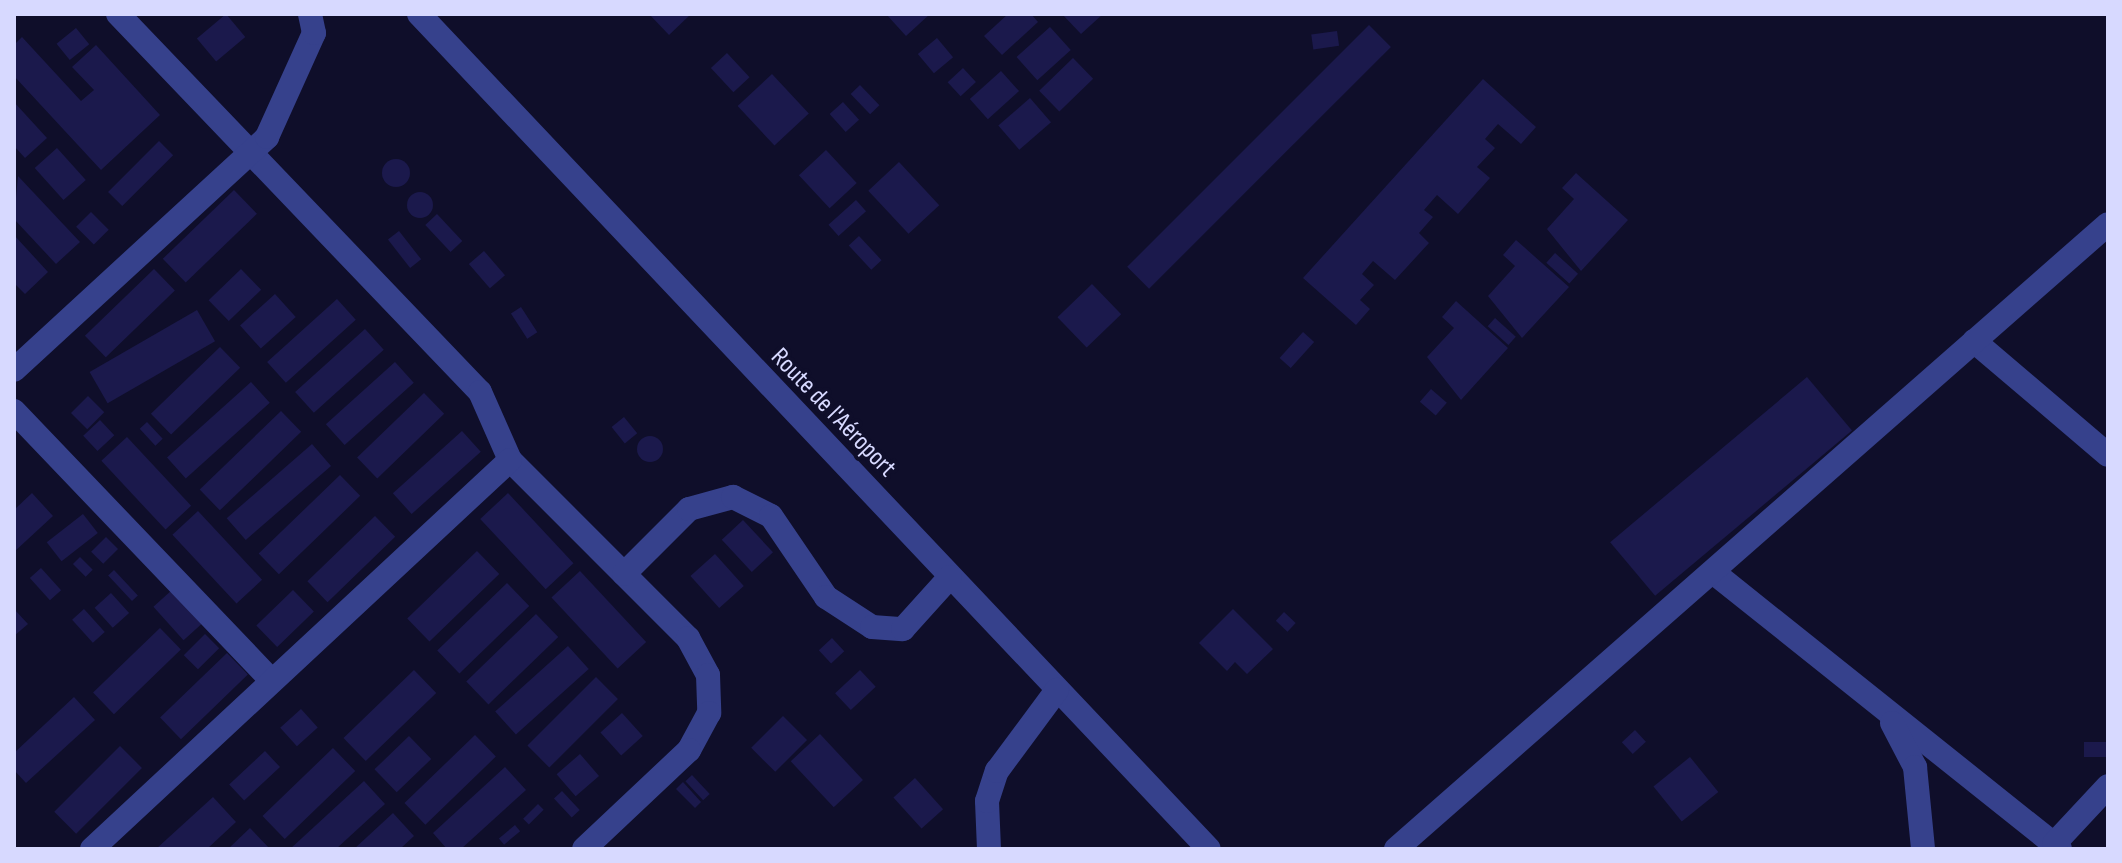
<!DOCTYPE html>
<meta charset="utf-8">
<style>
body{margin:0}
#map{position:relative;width:2122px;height:863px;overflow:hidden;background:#0f0e2a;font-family:"Sofia Sans Condensed",sans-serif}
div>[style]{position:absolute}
.building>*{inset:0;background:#1b194c;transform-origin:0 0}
.round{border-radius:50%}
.minor>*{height:24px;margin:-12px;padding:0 12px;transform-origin:12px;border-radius:12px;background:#36418c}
span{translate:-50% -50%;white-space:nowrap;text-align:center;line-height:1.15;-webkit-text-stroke:8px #0f0e2a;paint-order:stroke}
.street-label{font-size:26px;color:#d7d9ff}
.frame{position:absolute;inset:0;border:16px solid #d7d9ff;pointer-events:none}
</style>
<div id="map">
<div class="building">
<div style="left:226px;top:14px;width:30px;height:38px;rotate:50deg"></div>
<div style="clip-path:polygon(649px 14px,691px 14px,669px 35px)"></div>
<div style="clip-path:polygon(886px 14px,930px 14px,906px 36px)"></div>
<div style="clip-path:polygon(1008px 14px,1031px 14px,1038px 22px,1002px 55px,984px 36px)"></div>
<div style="clip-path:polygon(1062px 14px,1103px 14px,1081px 34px)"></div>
<div style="left:1369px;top:25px;width:31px;height:342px;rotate:45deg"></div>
<div style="left:1050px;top:27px;width:31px;height:45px;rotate:48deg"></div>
<div style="left:76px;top:28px;width:21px;height:25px;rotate:51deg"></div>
<div style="left:1337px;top:31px;width:15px;height:26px;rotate:82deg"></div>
<div style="clip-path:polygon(22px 37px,81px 101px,94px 90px,72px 67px,96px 45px,160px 115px,101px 170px,14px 76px,14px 45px)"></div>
<div style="left:937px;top:38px;width:25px;height:25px;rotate:50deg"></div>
<div style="left:727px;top:53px;width:33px;height:22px;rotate:47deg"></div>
<div style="left:1073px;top:58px;width:29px;height:47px;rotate:46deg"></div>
<div style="left:963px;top:68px;width:19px;height:21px;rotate:47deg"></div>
<div style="left:1001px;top:71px;width:27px;height:42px;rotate:48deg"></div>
<div style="left:772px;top:74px;width:54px;height:47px;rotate:47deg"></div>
<div style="clip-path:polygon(1483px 79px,1536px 127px,1521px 144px,1498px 124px,1485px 139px,1495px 148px,1477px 167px,1490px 178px,1458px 214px,1437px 195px,1424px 210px,1433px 217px,1419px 233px,1429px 243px,1395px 280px,1373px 261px,1362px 274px,1374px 285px,1360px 300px,1370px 309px,1356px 325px,1303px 278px)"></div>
<div style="left:860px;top:85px;width:28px;height:13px;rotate:46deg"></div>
<div style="left:1030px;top:98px;width:32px;height:42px;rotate:49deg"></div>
<div style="clip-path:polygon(14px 102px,47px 138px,25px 158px,14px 146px)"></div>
<div style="left:843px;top:102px;width:24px;height:18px;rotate:48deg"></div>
<div style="left:159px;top:141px;width:20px;height:72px;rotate:45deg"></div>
<div style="left:57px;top:148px;width:43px;height:30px;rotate:48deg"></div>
<div style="left:826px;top:150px;width:45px;height:37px;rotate:47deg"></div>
<div class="round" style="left:382px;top:159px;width:28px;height:28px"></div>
<div style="left:899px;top:162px;width:59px;height:42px;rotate:47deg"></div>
<div style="clip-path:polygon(1576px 173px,1628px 220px,1581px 271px,1547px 229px,1574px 199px,1562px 188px)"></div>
<div style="clip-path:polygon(18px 176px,80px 242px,56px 264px,14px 219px)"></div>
<div style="left:234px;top:190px;width:33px;height:99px;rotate:46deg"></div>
<div class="round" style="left:407px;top:192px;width:26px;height:26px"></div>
<div style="left:856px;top:200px;width:15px;height:37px;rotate:48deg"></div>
<div style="left:91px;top:212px;width:25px;height:21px;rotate:45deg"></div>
<div style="left:437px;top:214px;width:37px;height:16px;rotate:47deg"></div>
<div style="left:399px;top:231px;width:36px;height:14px;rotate:52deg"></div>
<div style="clip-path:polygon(14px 235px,48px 272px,25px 294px,14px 283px)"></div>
<div style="left:859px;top:236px;width:33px;height:14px;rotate:47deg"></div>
<div style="clip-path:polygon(1516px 240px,1569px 287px,1522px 338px,1488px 296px,1515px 266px,1503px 255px)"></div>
<div style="left:484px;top:251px;width:32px;height:20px;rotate:49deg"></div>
<div style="left:1555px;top:253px;width:31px;height:13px;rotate:42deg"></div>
<div style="left:154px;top:269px;width:30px;height:96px;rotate:46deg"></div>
<div style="left:241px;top:269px;width:29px;height:45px;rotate:46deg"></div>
<div style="left:1092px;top:284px;width:42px;height:48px;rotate:46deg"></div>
<div style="left:275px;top:294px;width:31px;height:47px;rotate:48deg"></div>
<div style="left:337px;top:299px;width:28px;height:94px;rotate:48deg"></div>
<div style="clip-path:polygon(1456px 301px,1508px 348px,1461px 400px,1427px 357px,1454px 328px,1442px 317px)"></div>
<div style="left:521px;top:307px;width:30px;height:12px;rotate:57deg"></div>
<div style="left:197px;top:310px;width:36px;height:124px;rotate:60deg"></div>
<div style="left:1495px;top:318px;width:28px;height:11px;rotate:42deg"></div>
<div style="left:365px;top:329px;width:28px;height:94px;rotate:48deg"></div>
<div style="left:1303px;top:332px;width:15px;height:35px;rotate:42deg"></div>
<div style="left:220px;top:347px;width:29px;height:96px;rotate:46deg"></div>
<div style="left:395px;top:362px;width:28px;height:93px;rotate:48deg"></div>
<div style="left:1807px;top:377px;width:70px;height:257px;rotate:50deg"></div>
<div style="left:251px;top:382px;width:28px;height:113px;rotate:48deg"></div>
<div style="left:1431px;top:389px;width:21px;height:17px;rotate:41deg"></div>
<div style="left:424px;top:393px;width:29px;height:93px;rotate:46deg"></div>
<div style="left:88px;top:396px;width:23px;height:24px;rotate:45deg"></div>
<div style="left:281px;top:411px;width:29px;height:113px;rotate:46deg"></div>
<div style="left:624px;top:417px;width:21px;height:16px;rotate:51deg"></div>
<div style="left:100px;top:420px;width:21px;height:23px;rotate:47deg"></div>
<div style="left:147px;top:422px;width:23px;height:10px;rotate:47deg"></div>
<div style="left:462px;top:431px;width:28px;height:93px;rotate:48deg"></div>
<div class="round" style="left:637px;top:436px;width:26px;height:26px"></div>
<div style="left:127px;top:437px;width:94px;height:35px;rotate:47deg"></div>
<div style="left:312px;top:444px;width:29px;height:113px;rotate:49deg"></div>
<div style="left:340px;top:475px;width:29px;height:113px;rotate:46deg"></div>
<div style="clip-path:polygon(32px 493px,53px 516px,14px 552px,14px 510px)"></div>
<div style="left:508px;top:493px;width:96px;height:38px;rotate:47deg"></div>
<div style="left:198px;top:511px;width:94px;height:35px;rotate:47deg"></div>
<div style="left:83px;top:514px;width:24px;height:46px;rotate:52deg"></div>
<div style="left:375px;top:516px;width:29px;height:94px;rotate:46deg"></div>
<div style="left:743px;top:520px;width:44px;height:29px;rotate:47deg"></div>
<div style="left:106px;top:537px;width:17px;height:21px;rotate:45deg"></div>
<div style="left:477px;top:551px;width:32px;height:97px;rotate:46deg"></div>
<div style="left:715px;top:554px;width:43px;height:33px;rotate:48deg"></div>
<div style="left:80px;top:557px;width:18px;height:10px;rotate:45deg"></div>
<div style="left:41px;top:568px;width:30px;height:15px;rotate:48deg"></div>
<div style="left:114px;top:570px;width:35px;height:8px;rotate:47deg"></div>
<div style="left:580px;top:571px;width:97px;height:39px;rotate:47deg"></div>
<div style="left:507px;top:583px;width:32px;height:97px;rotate:46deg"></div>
<div style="left:172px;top:590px;width:45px;height:25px;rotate:48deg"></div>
<div style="left:293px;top:590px;width:30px;height:51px;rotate:46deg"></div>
<div style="left:111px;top:593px;width:27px;height:22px;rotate:48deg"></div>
<div style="clip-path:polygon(14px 609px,28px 624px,14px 636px)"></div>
<div style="left:84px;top:609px;width:31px;height:16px;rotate:48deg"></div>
<div style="clip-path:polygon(1233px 609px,1273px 649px,1247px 674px,1235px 662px,1227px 671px,1199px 643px)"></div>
<div style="left:1284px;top:612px;width:16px;height:12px;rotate:43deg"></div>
<div style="left:536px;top:614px;width:32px;height:97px;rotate:46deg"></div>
<div style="left:160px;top:628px;width:30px;height:93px;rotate:46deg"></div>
<div style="left:205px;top:634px;width:20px;height:30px;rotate:45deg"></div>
<div style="left:832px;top:638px;width:18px;height:18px;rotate:47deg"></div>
<div style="left:568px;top:646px;width:31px;height:98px;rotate:48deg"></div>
<div style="left:227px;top:653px;width:30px;height:93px;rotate:46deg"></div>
<div style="left:414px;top:670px;width:32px;height:98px;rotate:46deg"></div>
<div style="left:860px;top:670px;width:23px;height:34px;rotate:47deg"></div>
<div style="left:596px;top:677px;width:31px;height:97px;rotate:45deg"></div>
<div style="clip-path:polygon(74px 697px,95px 720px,26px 783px,14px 770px,14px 753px)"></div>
<div style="left:301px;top:709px;width:25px;height:28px;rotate:48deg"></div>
<div style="left:622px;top:713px;width:31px;height:29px;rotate:48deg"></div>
<div style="left:783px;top:716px;width:34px;height:45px;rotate:45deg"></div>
<div style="left:1635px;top:730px;width:16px;height:18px;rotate:47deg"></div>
<div style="left:820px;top:734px;width:63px;height:40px;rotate:47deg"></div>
<div style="left:475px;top:735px;width:30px;height:98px;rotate:46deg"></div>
<div style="left:409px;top:736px;width:32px;height:48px;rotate:46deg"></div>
<div style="left:2084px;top:742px;width:24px;height:15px"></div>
<div style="left:120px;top:746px;width:31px;height:93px;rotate:45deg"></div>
<div style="left:333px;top:748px;width:32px;height:98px;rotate:46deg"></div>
<div style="left:265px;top:751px;width:22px;height:49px;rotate:47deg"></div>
<div style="left:580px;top:754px;width:29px;height:31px;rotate:49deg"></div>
<div style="left:1690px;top:757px;width:45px;height:47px;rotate:51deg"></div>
<div style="clip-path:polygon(505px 767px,526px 790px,461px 849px,447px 849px,433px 833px)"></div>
<div style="left:692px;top:775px;width:26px;height:9px;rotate:47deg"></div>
<div style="left:915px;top:778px;width:42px;height:29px;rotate:48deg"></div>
<div style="clip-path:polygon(364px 781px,385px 804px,336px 849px,290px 849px)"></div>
<div style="clip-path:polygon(683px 782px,701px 802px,695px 808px,676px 789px)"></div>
<div style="left:562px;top:791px;width:26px;height:11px;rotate:47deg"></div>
<div style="clip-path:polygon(213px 797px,236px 822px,207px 849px,156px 849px)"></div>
<div style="left:538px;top:804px;width:8px;height:21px;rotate:45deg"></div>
<div style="clip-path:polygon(393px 813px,414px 836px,400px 849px,354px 849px)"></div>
<div style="left:515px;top:825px;width:8px;height:21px;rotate:50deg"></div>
<div style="clip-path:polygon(250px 828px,270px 849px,228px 849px)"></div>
</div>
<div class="minor">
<div style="left:118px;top:14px;width:523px;rotate:46.24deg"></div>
<div style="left:480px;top:392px;width:74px;rotate:66.2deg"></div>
<div style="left:510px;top:460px;width:252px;rotate:45deg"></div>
<div style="left:688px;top:638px;width:42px;rotate:61.6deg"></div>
<div style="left:708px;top:675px;width:38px;rotate:88deg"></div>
<div style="left:709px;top:713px;width:42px;rotate:118.4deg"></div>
<div style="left:689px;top:750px;width:144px;rotate:136.7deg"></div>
<div style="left:419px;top:14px;width:1149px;rotate:46.59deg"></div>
<div style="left:1974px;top:341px;width:176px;rotate:40.4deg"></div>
<div style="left:14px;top:370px;width:344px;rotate:-42.6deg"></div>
<div style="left:267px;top:137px;width:114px;rotate:-65.7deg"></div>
<div style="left:314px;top:33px;width:19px;rotate:-102deg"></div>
<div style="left:14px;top:411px;width:373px;rotate:46.3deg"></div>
<div style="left:1713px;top:572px;width:444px;rotate:38.6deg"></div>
<div style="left:624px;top:574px;width:92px;rotate:-45deg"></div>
<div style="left:689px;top:509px;width:46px;rotate:-15.3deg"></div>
<div style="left:733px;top:497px;width:42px;rotate:26.6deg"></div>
<div style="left:771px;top:516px;width:98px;rotate:55.8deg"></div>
<div style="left:826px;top:597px;width:55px;rotate:33.1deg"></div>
<div style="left:872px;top:627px;width:31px;rotate:4deg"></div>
<div style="left:903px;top:629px;width:70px;rotate:-47.9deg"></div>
<div style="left:1892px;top:723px;width:50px;rotate:62.4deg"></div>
<div style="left:1915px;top:767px;width:82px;rotate:84.4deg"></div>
<div style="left:2054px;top:844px;width:79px;rotate:-47deg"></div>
<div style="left:92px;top:849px;width:571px;rotate:-42.94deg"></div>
<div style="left:989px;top:849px;width:48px;rotate:-92.4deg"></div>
<div style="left:987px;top:801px;width:32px;rotate:-72deg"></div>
<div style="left:997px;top:771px;width:101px;rotate:-53.5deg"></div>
<div style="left:1396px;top:849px;width:947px;rotate:-41.28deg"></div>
</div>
<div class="street-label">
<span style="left:833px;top:413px;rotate:46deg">Route de l'Aéroport</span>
</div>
<div class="frame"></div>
</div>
